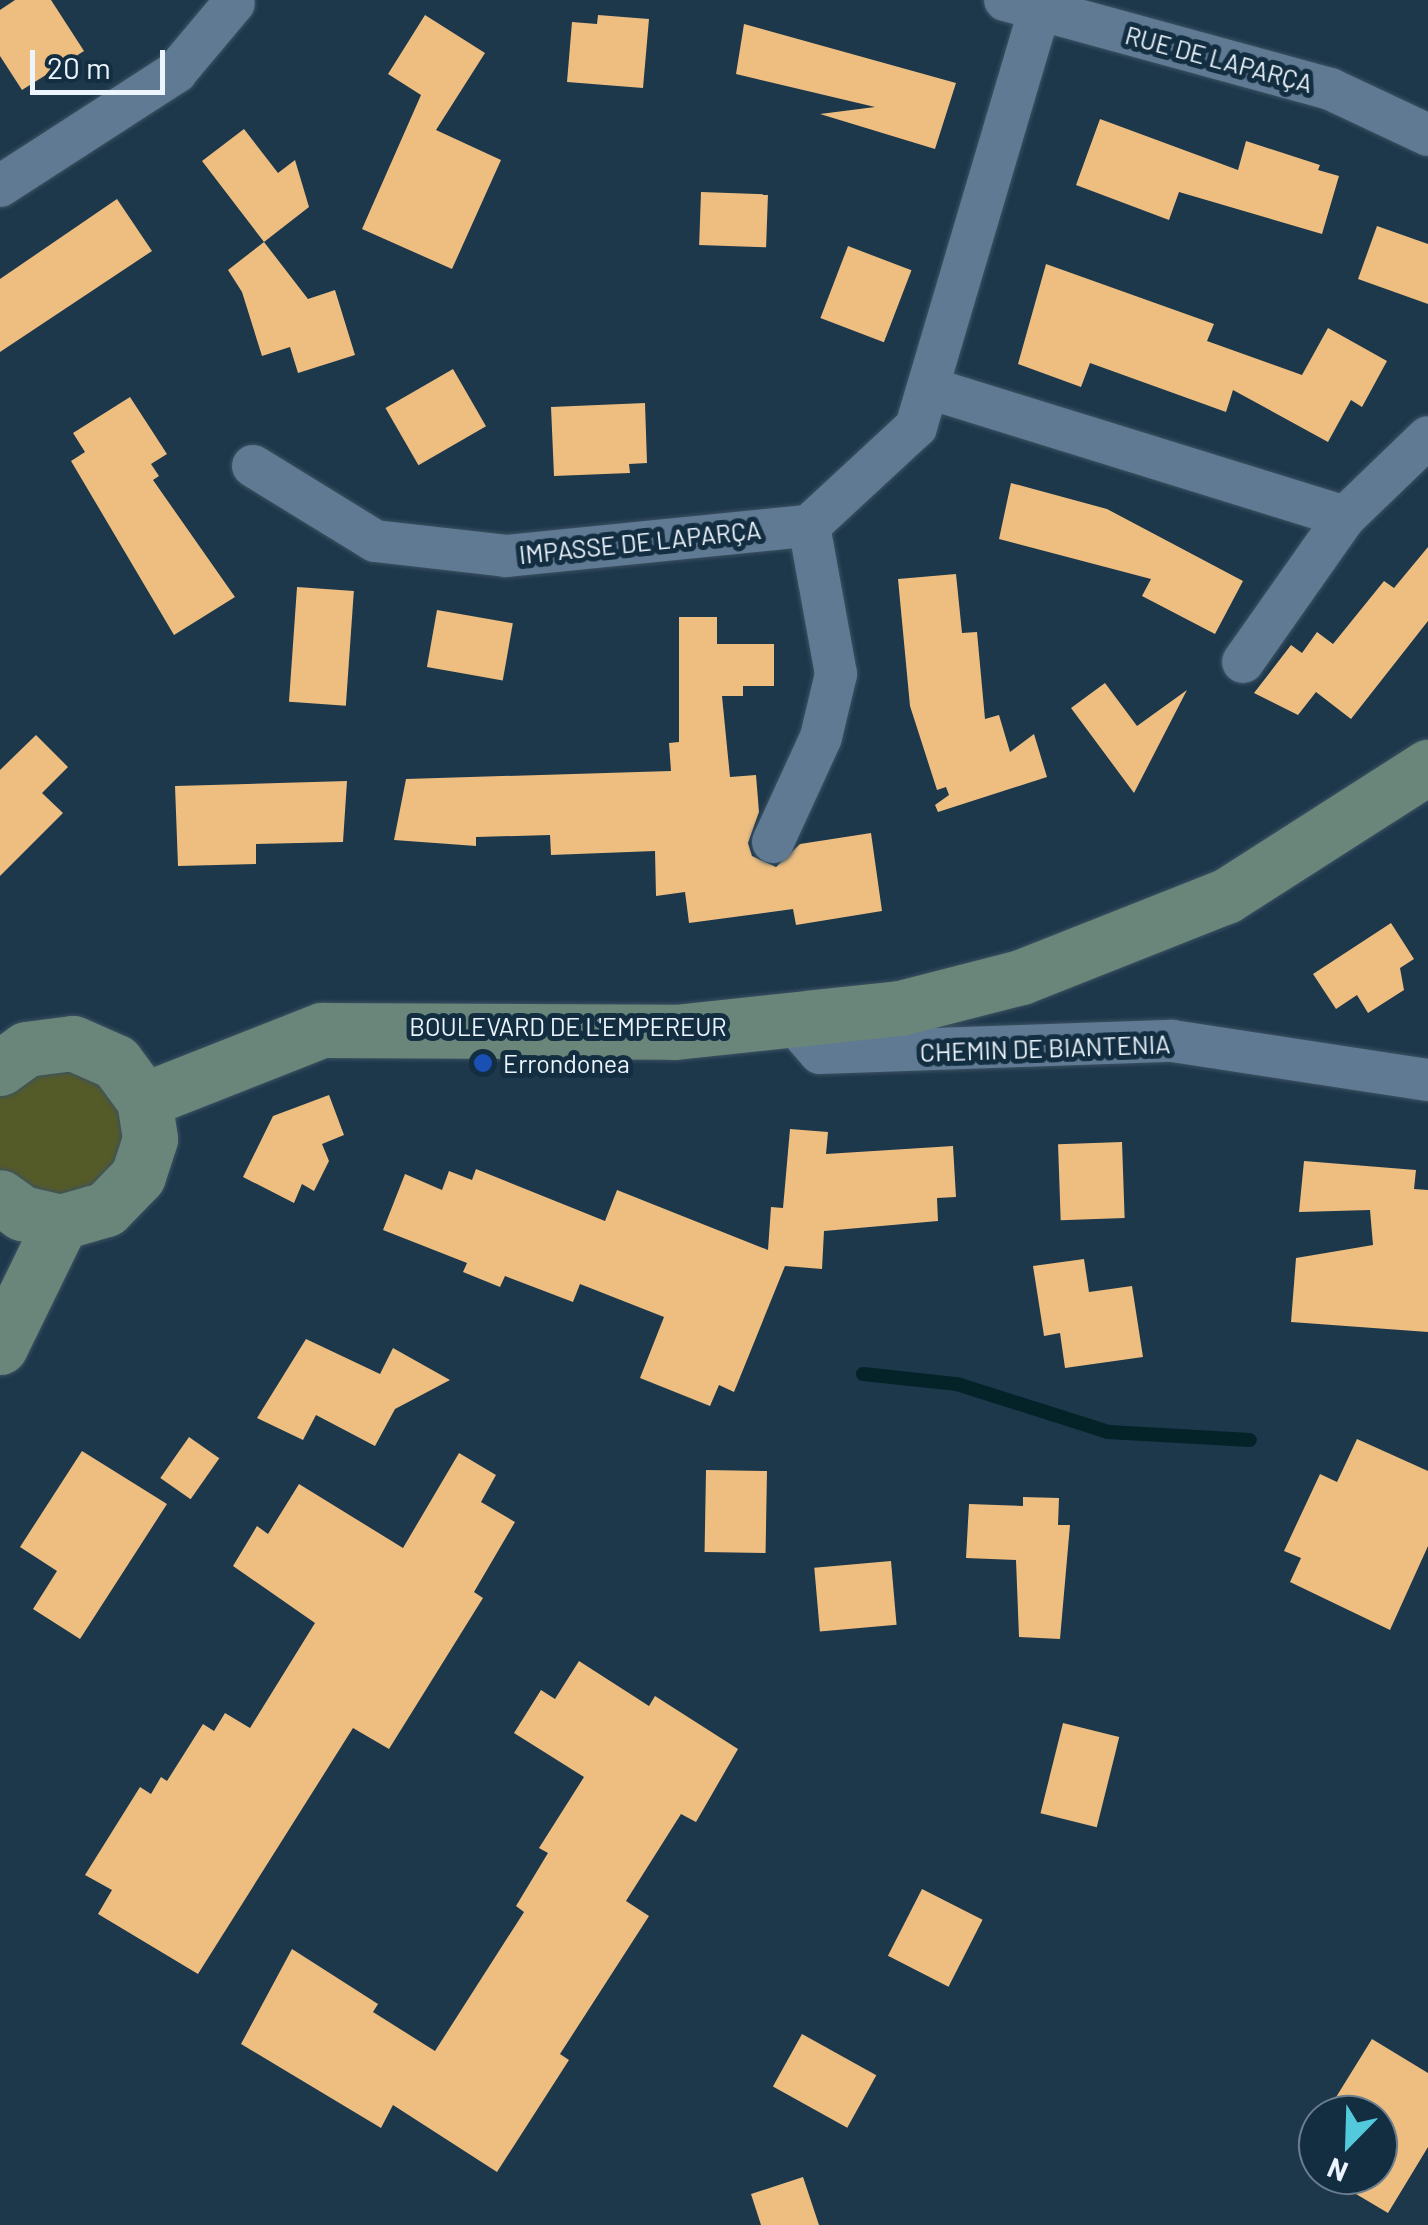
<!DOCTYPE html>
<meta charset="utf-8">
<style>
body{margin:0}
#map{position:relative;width:1428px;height:2225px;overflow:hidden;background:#1d374b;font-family:Barlow,sans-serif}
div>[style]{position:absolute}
.green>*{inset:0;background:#555b28}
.stream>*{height:14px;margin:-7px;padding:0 7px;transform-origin:7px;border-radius:7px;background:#032328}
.building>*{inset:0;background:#edbe80;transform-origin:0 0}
.roads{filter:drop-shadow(0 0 2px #3c5262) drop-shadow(0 0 2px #3c5262)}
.street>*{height:42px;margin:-21px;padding:0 21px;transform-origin:21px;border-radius:21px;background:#5f7a92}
.secondary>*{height:55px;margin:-27.5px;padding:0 27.5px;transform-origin:27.5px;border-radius:27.5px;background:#6a867b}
.dots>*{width:28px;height:28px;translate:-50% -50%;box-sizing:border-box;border:5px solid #132d41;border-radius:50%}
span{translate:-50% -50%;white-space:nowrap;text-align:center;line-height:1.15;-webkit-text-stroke:10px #132d41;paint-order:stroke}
.street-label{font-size:25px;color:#ecf5fd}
.poi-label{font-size:25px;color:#ecf5fd}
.left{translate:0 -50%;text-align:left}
.north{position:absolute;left:1298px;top:2095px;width:100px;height:100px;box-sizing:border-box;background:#132d41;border:2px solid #6a7d8c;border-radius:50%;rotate:203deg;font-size:28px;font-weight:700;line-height:40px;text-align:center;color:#ecf5fd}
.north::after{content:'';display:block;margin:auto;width:35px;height:45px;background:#53cadc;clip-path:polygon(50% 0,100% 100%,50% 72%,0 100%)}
.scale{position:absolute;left:30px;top:50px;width:135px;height:45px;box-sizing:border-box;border:5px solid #ecf5fd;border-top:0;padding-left:12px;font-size:30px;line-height:35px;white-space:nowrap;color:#ecf5fd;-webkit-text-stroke:8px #132d41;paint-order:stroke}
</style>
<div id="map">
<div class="green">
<div style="clip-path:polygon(26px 1049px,144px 1100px,106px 1209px,0 1197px,0 1068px)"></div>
</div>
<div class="stream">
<div style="left:863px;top:1374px;width:95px;rotate:6.1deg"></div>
<div style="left:957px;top:1384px;width:158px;rotate:17.6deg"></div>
<div style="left:1108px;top:1432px;width:142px;rotate:3.2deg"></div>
</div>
<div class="building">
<div style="clip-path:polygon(15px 0,51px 0,84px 51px,22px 90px,0 56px,0 10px)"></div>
<div style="clip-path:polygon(425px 15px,485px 53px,436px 130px,501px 160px,452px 269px,362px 229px,421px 95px,388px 74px)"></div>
<div style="clip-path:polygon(598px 15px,649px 19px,643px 88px,567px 82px,572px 22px,597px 24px)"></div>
<div style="clip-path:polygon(744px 24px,956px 83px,935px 149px,820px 114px,875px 107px,736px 74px)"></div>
<div style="clip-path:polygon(1100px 119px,1238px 170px,1246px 141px,1320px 165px,1318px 170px,1339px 176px,1322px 234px,1179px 192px,1169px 220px,1076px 185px)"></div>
<div style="clip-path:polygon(244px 129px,278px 173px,295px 160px,309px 207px,264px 242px,202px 161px)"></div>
<div style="left:701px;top:192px;width:67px;height:53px;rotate:2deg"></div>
<div style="clip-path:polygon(117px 199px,152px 251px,0 352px,0 279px)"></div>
<div style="clip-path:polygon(1377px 226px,1428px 244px,1428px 304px,1358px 279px)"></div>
<div style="clip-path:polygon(264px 242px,308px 299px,335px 290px,355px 355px,298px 373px,290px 347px,262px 356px,242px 292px,228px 270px)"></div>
<div style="left:848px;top:246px;width:68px;height:77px;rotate:21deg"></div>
<div style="clip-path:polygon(1046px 264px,1214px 324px,1207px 341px,1302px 375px,1328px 328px,1387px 361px,1362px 407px,1351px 400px,1328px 442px,1233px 390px,1226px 412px,1090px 363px,1081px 387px,1018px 364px)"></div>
<div style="left:453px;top:369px;width:66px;height:78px;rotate:60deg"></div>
<div style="clip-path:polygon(130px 397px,167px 454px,151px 464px,159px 476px,153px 480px,235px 597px,174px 635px,71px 461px,85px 452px,73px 433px)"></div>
<div style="clip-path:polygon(645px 403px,647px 463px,629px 464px,630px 473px,554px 476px,551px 407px)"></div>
<div style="clip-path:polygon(1011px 483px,1107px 509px,1243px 581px,1215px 634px,1142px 596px,1151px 579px,999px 539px)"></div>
<div style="clip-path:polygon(1428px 547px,1428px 621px,1351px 719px,1316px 692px,1298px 715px,1254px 693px,1291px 645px,1302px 653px,1317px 632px,1333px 644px,1384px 581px,1394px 588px)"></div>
<div style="clip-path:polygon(956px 574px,962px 633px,977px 632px,985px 719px,999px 715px,1010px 752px,1034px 734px,1047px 777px,938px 812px,935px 805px,949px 795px,946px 787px,937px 790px,910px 706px,898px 579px)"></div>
<div style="left:297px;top:587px;width:57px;height:115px;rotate:4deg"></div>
<div style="left:437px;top:610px;width:77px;height:58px;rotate:10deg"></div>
<div style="clip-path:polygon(679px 617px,717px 617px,717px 644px,774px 644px,774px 686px,743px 686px,743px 696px,722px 696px,730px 777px,756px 775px,759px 812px,748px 843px,752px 856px,776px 867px,800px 844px,871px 833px,882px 911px,796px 925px,793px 909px,689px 923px,685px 892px,656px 896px,655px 851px,551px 855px,550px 835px,476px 837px,476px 846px,394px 840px,406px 779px,671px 771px,669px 743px,679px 742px)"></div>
<div style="clip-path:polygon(1105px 683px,1137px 726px,1187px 690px,1134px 793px,1071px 708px)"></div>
<div style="clip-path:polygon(36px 735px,68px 767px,42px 793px,63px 813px,0 876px,0 770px)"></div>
<div style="clip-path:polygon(347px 781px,343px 842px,256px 844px,256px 864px,178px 866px,175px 786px)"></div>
<div style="clip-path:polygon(1391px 923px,1414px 959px,1400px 968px,1404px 990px,1368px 1013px,1357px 995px,1336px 1009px,1313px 974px)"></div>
<div style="clip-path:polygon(329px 1095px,344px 1135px,322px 1144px,329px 1161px,314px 1191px,302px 1184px,294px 1203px,243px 1177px,273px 1116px)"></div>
<div style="clip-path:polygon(790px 1129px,828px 1132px,826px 1154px,953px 1146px,956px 1197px,937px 1198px,938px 1221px,824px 1231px,822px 1269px,785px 1266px,734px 1392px,719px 1385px,710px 1406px,640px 1378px,664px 1317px,580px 1284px,573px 1302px,505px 1276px,500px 1287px,463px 1272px,467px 1263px,383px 1230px,405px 1174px,442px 1190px,449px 1171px,472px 1180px,476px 1169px,605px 1221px,617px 1190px,768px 1250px,771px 1207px,783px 1208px)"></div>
<div style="left:1122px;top:1142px;width:76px;height:64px;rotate:88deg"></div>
<div style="clip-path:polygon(1304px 1161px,1416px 1170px,1414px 1189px,1428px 1190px,1428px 1332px,1291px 1322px,1296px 1258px,1373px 1245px,1370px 1210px,1299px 1212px)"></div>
<div style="clip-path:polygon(1084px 1259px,1089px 1292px,1132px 1286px,1143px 1357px,1065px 1368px,1060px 1333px,1044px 1336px,1033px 1266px)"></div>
<div style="clip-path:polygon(306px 1339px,380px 1374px,393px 1348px,450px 1380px,395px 1409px,375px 1446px,316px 1415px,303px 1440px,257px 1418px)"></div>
<div style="left:189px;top:1437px;width:37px;height:50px;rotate:35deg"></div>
<div style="clip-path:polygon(1357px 1439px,1428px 1471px,1428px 1546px,1390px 1630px,1290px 1582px,1301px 1558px,1284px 1551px,1320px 1474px,1337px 1482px)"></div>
<div style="clip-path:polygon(82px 1451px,167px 1504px,80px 1639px,33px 1609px,57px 1571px,20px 1547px)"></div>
<div style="clip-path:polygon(459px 1453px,496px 1475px,481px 1502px,515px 1522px,474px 1592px,483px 1598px,389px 1749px,353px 1728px,198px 1974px,98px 1914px,112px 1890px,85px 1875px,140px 1787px,151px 1794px,161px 1777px,167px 1781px,203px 1724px,214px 1731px,225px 1713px,250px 1728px,315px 1623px,233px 1566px,257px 1526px,268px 1534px,299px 1484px,403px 1548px)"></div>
<div style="left:706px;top:1470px;width:61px;height:82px;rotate:1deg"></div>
<div style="clip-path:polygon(1023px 1497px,1059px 1498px,1058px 1525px,1070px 1525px,1060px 1639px,1019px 1637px,1016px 1560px,966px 1558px,969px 1504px,1023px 1506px)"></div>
<div style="left:891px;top:1561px;width:64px;height:77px;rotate:85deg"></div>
<div style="clip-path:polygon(579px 1661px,649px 1706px,655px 1696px,738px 1749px,696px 1822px,681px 1814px,626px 1901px,649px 1916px,560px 2054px,569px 2060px,497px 2172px,393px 2105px,381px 2128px,241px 2044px,292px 1949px,378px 2004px,373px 2012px,435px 2051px,524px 1912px,516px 1906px,548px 1853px,539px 1848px,584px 1777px,514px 1733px,541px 1690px,555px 1699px)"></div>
<div style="left:1063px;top:1723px;width:58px;height:93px;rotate:14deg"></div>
<div style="left:922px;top:1889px;width:68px;height:75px;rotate:27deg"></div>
<div style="left:802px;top:2034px;width:85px;height:60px;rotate:29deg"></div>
<div style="clip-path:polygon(1372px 2039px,1428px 2073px,1428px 2147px,1388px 2213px,1324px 2175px,1378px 2175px,1378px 2115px,1325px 2115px)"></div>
<div style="clip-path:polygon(803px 2177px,819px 2225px,761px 2225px,751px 2194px)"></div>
</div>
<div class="roads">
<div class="street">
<div style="left:1005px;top:0;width:337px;rotate:15.3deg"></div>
<div style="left:1330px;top:89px;width:108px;rotate:25.1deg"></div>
<div style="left:0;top:186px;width:210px;rotate:-32.9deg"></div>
<div style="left:176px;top:72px;width:90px;rotate:-50deg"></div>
<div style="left:932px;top:389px;width:432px;rotate:17.2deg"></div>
<div style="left:253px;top:466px;width:143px;rotate:31.6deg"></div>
<div style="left:375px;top:541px;width:132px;rotate:6.5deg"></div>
<div style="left:506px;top:556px;width:304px;rotate:-5.7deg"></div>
<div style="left:809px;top:526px;width:146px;rotate:-42.8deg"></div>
<div style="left:916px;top:427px;width:434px;rotate:-73.5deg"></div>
<div style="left:1243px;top:662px;width:177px;rotate:-54.9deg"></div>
<div style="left:1345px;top:517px;width:115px;rotate:-43.9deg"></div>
<div style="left:773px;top:842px;width:115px;rotate:-65.4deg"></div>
<div style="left:821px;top:737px;width:65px;rotate:-76.6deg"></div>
<div style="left:836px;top:674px;width:150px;rotate:-100.3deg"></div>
<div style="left:793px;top:1022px;width:41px;rotate:48.9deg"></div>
<div style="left:820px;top:1053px;width:352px;rotate:-2deg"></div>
<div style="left:1172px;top:1041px;width:259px;rotate:8.7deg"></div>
</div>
<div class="secondary">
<div style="left:0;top:1068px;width:32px;rotate:-36deg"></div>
<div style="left:26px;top:1049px;width:47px;rotate:-7.3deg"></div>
<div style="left:73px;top:1043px;width:47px;rotate:23.8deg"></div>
<div style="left:116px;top:1062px;width:47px;rotate:53.6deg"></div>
<div style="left:144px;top:1100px;width:39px;rotate:81deg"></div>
<div style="left:150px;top:1139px;width:39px;rotate:108deg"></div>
<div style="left:138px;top:1176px;width:46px;rotate:134.1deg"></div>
<div style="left:106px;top:1209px;width:47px;rotate:163.9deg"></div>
<div style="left:61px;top:1222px;width:40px;rotate:-167deg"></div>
<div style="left:22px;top:1213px;width:27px;rotate:-144deg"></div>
<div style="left:144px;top:1100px;width:191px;rotate:-21.5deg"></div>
<div style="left:322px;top:1030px;width:353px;rotate:0.3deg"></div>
<div style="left:675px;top:1032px;width:226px;rotate:-6.1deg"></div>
<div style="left:900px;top:1008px;width:125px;rotate:-14.4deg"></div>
<div style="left:1021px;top:977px;width:220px;rotate:-21.6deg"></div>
<div style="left:1226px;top:896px;width:240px;rotate:-32.6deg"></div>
<div style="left:0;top:1347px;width:139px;rotate:-64deg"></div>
</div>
</div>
<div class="dots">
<div style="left:483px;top:1063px;background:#1a4fb4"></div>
</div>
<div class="street-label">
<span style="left:1219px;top:59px;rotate:15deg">RUE DE LAPARÇA</span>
<span style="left:640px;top:542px;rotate:-6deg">IMPASSE DE LAPARÇA</span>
<span style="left:568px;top:1026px">BOULEVARD DE L'EMPEREUR</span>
<span style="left:1045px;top:1048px;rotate:-2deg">CHEMIN DE BIANTENIA</span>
</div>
<div class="poi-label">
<span class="left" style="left:503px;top:1063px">Errondonea</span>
</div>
<div class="north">N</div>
<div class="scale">20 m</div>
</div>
